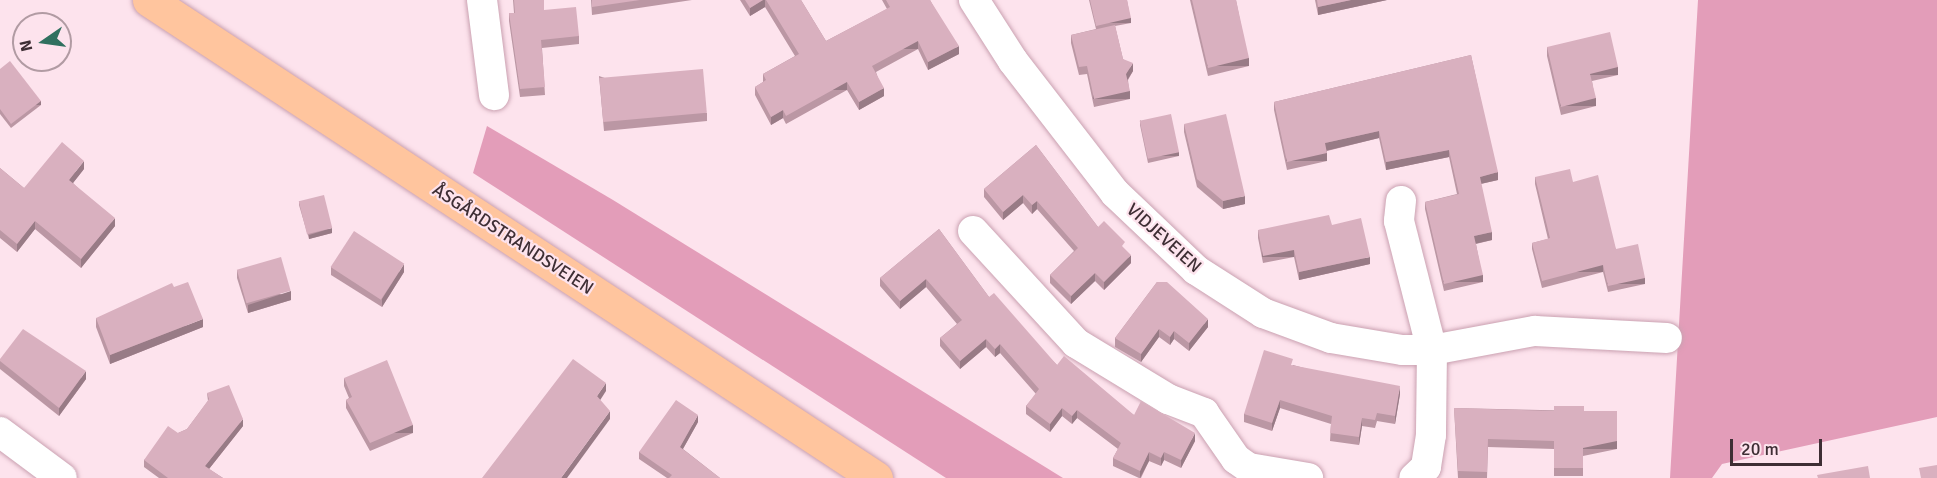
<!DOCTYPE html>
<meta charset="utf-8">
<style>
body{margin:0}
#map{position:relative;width:1937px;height:478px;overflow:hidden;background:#fde3ed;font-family:Signika,sans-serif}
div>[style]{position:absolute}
.forest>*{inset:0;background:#e39db9}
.roads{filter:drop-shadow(0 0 2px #caa1b1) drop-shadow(0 0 2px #caa1b1)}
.minor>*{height:30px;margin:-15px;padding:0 15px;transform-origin:15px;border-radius:15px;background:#fff}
.primary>*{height:33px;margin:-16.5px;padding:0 16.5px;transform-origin:16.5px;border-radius:16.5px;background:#ffc59e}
.wall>*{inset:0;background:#bb97a4}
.shaded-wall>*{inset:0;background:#987b86;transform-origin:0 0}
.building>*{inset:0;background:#d9b0bf;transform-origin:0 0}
span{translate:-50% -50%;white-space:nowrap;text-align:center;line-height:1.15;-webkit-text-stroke:4.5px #fde3ed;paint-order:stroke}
.street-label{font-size:18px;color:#3e2e34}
.north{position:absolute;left:12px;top:12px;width:60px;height:60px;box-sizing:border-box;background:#fde3ed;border:2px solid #b19ba3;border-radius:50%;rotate:257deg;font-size:16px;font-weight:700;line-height:24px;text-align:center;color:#3e2e34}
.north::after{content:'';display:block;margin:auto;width:21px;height:27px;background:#30705f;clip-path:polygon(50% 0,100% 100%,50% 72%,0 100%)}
.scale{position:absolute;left:1730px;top:439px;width:92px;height:27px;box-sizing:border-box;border:3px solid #3e2e34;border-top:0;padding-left:8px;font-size:18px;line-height:21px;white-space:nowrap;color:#3e2e34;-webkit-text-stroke:4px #fde3ed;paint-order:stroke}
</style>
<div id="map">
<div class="forest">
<div style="clip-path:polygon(1698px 0,1937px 0,1937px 417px,1722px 464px,1712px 478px,1670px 478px)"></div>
<div style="clip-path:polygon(487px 126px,613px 200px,1063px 478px,946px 478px,473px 173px)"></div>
</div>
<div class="roads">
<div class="minor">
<div style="left:482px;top:0;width:96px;rotate:82.8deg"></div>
<div style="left:974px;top:0;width:72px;rotate:57.4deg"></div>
<div style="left:1013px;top:61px;width:167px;rotate:52.3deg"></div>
<div style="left:1115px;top:193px;width:112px;rotate:43.5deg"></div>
<div style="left:1196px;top:270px;width:80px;rotate:32.7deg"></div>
<div style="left:1263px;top:313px;width:72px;rotate:20.2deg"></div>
<div style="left:1331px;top:338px;width:72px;rotate:9.6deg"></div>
<div style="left:1402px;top:350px;width:30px"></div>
<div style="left:1432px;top:350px;width:105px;rotate:-10.5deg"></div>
<div style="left:1535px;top:331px;width:132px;rotate:3deg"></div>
<div style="left:1401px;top:201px;width:20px;rotate:96deg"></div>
<div style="left:1399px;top:221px;width:133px;rotate:75.7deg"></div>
<div style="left:1432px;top:350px;width:85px;rotate:90.7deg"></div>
<div style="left:1431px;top:435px;width:32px;rotate:99deg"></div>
<div style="left:1426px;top:467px;width:16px;rotate:137deg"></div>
<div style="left:973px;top:231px;width:152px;rotate:47.4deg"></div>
<div style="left:1076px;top:343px;width:108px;rotate:31.3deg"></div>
<div style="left:1168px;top:399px;width:39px;rotate:21deg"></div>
<div style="left:1204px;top:413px;width:56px;rotate:55.2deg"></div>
<div style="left:1236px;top:459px;width:16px;rotate:35deg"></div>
<div style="left:1249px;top:468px;width:60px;rotate:9.6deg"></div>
<div style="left:0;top:432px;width:77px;rotate:36.6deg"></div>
</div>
<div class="primary">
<div style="left:149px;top:0;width:870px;rotate:33.32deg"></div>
</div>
</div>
<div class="wall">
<div style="clip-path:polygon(513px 0,544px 0,544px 10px,579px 36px,579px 44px,542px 48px,545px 95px,520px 97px,509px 21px,509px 13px,514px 13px)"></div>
<div style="clip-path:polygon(591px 0,692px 0,592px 15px)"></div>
<div style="clip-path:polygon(740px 0,801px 0,826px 41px,887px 9px,882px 0,930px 0,959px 54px,928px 70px,918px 49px,876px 72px,884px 96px,859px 110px,847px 90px,786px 124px,783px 118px,771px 125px,755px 95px,755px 87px,763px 82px,763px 74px,795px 56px,765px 7px,750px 16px)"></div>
<div style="clip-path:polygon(1089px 0,1127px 0,1131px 23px,1115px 26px,1123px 59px,1133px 71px,1128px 80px,1130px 99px,1094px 107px,1087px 74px,1079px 75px,1071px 43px,1071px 35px,1096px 29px)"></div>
<div style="clip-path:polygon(1190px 0,1236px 0,1249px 66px,1208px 76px)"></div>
<div style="clip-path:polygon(1315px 0,1387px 0,1318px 15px)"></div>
<div style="clip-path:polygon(1547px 47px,1618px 75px,1592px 81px,1596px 106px,1561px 115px,1547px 56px)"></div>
<div style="clip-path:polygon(1471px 55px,1498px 180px,1481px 184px,1492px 240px,1476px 244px,1483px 282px,1444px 291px,1425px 209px,1425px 202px,1457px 194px,1449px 157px,1386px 170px,1379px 138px,1327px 151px,1327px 161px,1287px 170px,1274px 110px,1274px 102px)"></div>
<div style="clip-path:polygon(0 69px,41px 105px,11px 128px,0 114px)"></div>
<div style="clip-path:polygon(599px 76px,707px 113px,707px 121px,604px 131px)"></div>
<div style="clip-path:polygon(1140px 120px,1179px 156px,1148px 163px,1140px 125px)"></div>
<div style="clip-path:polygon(1184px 124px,1245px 204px,1223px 209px,1197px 187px,1184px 132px)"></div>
<div style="clip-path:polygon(1036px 145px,1098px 227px,1125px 250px,1131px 263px,1104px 290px,1095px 281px,1071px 304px,1050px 283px,1050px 275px,1074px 251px,1037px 209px,1032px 214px,1023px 203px,1003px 220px,984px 197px,984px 189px)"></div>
<div style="clip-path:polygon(0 168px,24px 188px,84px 169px,73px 183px,115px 226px,81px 268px,35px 229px,17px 252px,0 238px)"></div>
<div style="clip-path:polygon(1535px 177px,1573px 182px,1616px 249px,1645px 284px,1608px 292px,1603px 272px,1542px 288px,1532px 249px,1532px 243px,1548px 239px,1535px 184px)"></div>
<div style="clip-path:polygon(299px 201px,332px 233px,309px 239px,299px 205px)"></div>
<div style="clip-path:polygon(1332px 225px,1370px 264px,1299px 280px,1294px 257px,1263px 263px,1258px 238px,1258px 230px)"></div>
<div style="clip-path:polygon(939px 229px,989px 297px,1057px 365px,1134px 415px,1195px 441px,1181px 468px,1164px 460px,1161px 466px,1149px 461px,1141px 478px,1139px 478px,1113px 466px,1113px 458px,1118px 449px,1077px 418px,1072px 424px,1062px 416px,1050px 432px,1026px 414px,1026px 406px,1036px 394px,1000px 353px,995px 357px,986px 347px,960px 369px,940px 346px,940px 338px,957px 324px,926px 287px,900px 309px,880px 286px,880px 278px)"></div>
<div style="clip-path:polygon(331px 267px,404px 272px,382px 307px,331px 275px)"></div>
<div style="clip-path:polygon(237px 270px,291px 300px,248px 313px,237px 278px)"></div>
<div style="clip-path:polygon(1157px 282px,1208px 327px,1189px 351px,1174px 339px,1170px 345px,1159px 337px,1141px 362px,1115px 347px,1115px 338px)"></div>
<div style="clip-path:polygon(96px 318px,203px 327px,110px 364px,96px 327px)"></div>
<div style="clip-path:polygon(0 359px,86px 379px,59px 416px,0 369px)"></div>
<div style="clip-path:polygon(1293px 365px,1400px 394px,1395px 424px,1377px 421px,1375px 428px,1362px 426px,1359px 445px,1330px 441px,1331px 424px,1280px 408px,1272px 431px,1244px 422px,1244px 414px)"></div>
<div style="clip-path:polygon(344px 378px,413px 433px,370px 451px,346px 408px,346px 400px,349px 398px,344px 386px)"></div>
<div style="clip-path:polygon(207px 393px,243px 426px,209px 469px,223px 478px,159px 478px,144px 467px,144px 460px,178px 433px,187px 429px,208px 401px)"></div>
<div style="clip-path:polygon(1454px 408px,1584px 411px,1617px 449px,1583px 456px,1583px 476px,1554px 476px,1554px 449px,1488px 447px,1487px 478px,1458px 478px)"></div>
<div style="clip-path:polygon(698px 422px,683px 449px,720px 478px,667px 478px,639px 459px,639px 452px)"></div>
</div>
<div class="shaded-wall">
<div style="clip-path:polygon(763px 0,765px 0,765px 7px,750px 16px,750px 8px)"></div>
<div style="clip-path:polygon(1351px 0,1387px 0,1318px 15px,1318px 7px)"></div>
<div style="left:1131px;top:18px;width:5px;height:36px;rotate:90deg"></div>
<div style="left:918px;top:41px;width:8px;height:52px;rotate:90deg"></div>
<div style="clip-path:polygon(959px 46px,959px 54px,928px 70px,928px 62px)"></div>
<div style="left:1249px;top:58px;width:8px;height:42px;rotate:90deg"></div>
<div style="clip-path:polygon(1133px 63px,1133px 71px,1126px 82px,1126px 74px)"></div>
<div style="left:1618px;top:67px;width:8px;height:29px;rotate:90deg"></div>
<div style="left:847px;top:82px;width:8px;height:70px;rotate:90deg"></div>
<div style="clip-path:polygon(884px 88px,884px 96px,859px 110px,859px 102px)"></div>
<div style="left:1130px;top:91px;width:8px;height:37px;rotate:90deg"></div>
<div style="left:1596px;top:98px;width:8px;height:36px;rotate:90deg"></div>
<div style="left:41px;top:101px;width:4px;height:38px;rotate:90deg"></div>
<div style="clip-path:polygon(783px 110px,783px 118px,771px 125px,771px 117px)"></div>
<div style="clip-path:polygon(1379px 131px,1379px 138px,1325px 151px,1325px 143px)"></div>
<div style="clip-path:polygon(1449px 150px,1449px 157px,1386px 170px,1386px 162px)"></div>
<div style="left:1179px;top:152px;width:4px;height:32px;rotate:90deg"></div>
<div style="left:1327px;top:153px;width:8px;height:41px;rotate:90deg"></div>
<div style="clip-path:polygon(84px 161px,84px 169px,69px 188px,69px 180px)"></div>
<div style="clip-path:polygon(1498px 172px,1498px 180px,1480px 184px,1480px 177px)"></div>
<div style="clip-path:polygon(1023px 195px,1023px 203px,1003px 220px,1003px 212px)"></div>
<div style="clip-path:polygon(1245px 196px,1245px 204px,1223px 209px,1223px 201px)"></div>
<div style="clip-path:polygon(1037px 201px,1037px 209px,1032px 214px,1032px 205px)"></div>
<div style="clip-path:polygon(115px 218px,115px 226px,81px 268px,81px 259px)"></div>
<div style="clip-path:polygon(35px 221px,35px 229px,17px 252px,17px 244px)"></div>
<div style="clip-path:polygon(332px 228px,332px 233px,309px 239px,309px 235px)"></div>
<div style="clip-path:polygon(1492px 232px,1492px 240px,1474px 244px,1474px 236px)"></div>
<div style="left:1294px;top:250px;width:7px;height:32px;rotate:90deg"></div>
<div style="clip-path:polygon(1131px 255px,1131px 263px,1104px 290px,1104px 282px)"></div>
<div style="clip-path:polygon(1370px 257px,1370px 264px,1299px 280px,1299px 272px)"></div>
<div style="clip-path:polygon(404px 264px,404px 272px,382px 307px,382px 299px)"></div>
<div style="left:1603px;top:265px;width:7px;height:63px;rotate:90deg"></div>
<div style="clip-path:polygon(1095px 273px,1095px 281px,1071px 304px,1071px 296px)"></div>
<div style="left:1483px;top:275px;width:7px;height:40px;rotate:90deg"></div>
<div style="left:1645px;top:278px;width:6px;height:38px;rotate:90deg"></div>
<div style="clip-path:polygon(926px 279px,926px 287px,900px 309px,900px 301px)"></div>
<div style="clip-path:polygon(291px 291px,291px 300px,248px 313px,248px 305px)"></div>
<div style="clip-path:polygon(203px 319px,203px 327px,110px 364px,110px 355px)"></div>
<div style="clip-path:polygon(1208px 319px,1208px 327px,1189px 351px,1189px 343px)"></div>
<div style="clip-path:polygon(1159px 329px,1159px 337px,1141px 362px,1141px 354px)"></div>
<div style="clip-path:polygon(1174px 331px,1174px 339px,1170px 345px,1170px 337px)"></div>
<div style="clip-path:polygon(986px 339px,986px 347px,960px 369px,960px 361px)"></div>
<div style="clip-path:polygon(1000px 344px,1000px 353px,995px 357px,995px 349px)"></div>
<div style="clip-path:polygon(86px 371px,86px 379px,59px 416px,59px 408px)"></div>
<div style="clip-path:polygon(606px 383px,606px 391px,597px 405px,597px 396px)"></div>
<div style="clip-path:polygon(1400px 386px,1400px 394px,1395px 424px,1395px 416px)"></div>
<div style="clip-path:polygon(1280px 400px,1280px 408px,1272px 431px,1272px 423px)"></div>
<div style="clip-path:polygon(1062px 408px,1062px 416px,1050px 432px,1050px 424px)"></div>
<div style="clip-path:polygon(1077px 410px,1077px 418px,1072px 424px,1072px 416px)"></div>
<div style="clip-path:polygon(610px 411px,610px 419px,567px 478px,561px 478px)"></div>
<div style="clip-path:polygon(698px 415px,698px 422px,680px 454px,680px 447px)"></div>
<div style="clip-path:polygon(1362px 418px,1362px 426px,1359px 445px,1359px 437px)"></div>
<div style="clip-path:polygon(243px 419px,243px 426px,205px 474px,205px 466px)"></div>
<div style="left:413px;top:425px;width:8px;height:47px;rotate:90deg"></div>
<div style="clip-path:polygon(1195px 433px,1195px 441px,1181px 468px,1181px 460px)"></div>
<div style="left:1617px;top:441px;width:8px;height:35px;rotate:90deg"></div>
<div style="clip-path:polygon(1149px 452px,1149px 461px,1140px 478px,1140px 471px)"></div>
<div style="clip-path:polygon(1164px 452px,1164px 460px,1161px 466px,1161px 458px)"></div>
</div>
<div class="building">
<div style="clip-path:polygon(514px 0,544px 0,544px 10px,576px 7px,579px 36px,541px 40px,545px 87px,520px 89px,509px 13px,515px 13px)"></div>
<div style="clip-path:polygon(592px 0,640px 0,592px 7px)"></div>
<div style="clip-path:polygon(745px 0,763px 0,750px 8px)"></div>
<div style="clip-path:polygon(766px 0,801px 0,826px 41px,890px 7px,886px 0,930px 0,959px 46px,928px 62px,918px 41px,872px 66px,884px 88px,859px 102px,847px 82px,786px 116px,783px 110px,771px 117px,755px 87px,766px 80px,763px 74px,799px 54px)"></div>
<div style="clip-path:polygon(1090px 0,1127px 0,1131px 18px,1096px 26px)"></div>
<div style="clip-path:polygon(1192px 0,1236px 0,1249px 58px,1208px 68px)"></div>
<div style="clip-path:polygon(1317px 0,1351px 0,1318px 7px)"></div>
<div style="clip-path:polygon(1115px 25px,1123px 59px,1133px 63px,1126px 74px,1130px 91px,1094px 99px,1087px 66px,1079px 67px,1071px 35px)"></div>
<div style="clip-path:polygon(1610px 32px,1618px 67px,1590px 74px,1596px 98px,1561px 107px,1547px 47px)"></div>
<div style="clip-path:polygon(1471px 55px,1498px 172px,1480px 177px,1492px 232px,1474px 236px,1483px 275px,1444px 284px,1425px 202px,1459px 194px,1449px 150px,1386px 162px,1379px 131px,1325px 143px,1327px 153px,1287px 162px,1274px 102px)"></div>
<div style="clip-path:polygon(10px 61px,41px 101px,11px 124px,0 109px,0 69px)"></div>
<div style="left:703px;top:69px;width:44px;height:104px;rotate:85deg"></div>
<div style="left:1171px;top:114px;width:39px;height:32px;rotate:78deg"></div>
<div style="clip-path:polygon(1226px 114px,1245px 196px,1223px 201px,1197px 179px,1184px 124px)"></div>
<div style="clip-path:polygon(62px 142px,84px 161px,69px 180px,115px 218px,81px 259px,35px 221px,17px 244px,0 230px,0 168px,24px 188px)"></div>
<div style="clip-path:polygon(1036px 145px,1098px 227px,1104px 221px,1125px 242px,1122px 246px,1131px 255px,1104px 282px,1095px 273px,1071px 296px,1050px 275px,1078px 248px,1037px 201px,1032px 205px,1023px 195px,1003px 212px,984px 189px)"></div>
<div style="clip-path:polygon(1570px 169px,1573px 182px,1598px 175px,1616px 249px,1638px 244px,1645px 278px,1608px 286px,1603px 265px,1542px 281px,1532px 243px,1550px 238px,1535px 177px)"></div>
<div style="left:324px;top:195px;width:34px;height:26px;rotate:76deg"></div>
<div style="clip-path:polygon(1329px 215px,1332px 225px,1361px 218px,1370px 257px,1299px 272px,1294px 250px,1263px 256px,1258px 230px)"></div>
<div style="clip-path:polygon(939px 229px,989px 297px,994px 293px,1057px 365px,1064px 356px,1134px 415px,1141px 401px,1195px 433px,1181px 460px,1164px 452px,1161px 458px,1149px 452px,1140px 471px,1113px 458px,1121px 443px,1077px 410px,1072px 416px,1062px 408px,1050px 424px,1026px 406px,1039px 389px,1000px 344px,995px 349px,986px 339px,960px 361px,940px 338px,962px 320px,926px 279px,900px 301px,880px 278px)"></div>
<div style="left:354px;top:231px;width:60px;height:43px;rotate:33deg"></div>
<div style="left:281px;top:257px;width:35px;height:46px;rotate:74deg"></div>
<div style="clip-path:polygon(188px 282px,203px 319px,110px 355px,96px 318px,172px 283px,174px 287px)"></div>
<div style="clip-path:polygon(1157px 282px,1167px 282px,1208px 319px,1189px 343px,1174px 331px,1170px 337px,1159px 329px,1141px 354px,1115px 338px)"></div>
<div style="clip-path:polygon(23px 329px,86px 371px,59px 408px,0 361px,0 359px)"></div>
<div style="clip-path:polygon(1264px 350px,1293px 359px,1291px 365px,1400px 386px,1395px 416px,1377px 413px,1375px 420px,1362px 418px,1359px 437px,1330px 433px,1332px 416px,1280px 400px,1272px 423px,1244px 414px)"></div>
<div style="clip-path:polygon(573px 359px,606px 383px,597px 396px,610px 411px,561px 478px,482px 478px)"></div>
<div style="clip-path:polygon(387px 360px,413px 425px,370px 443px,346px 400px,352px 397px,344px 378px)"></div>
<div style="clip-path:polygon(229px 385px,243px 419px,205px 466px,223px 478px,168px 478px,144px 460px,168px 426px,178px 433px,187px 429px,209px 399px,207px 393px)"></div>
<div style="clip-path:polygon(676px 400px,698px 415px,680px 447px,720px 478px,669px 478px,672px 475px,639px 452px)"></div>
<div style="clip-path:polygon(1554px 406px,1584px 406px,1584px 411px,1617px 411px,1617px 441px,1583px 448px,1583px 468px,1554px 468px,1554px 441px,1488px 439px,1487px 472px,1458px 471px,1454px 408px,1554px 411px)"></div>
<div style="clip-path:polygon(1937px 465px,1937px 478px,1921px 478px,1919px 468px)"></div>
<div style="clip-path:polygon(1868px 466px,1870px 478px,1818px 478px,1817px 475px)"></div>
</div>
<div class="street-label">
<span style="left:1164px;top:238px;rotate:42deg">VIDJEVEIEN</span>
<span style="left:513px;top:239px;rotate:33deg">ÅSGÅRDSTRANDSVEIEN</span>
</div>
<div class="north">N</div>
<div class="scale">20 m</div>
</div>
